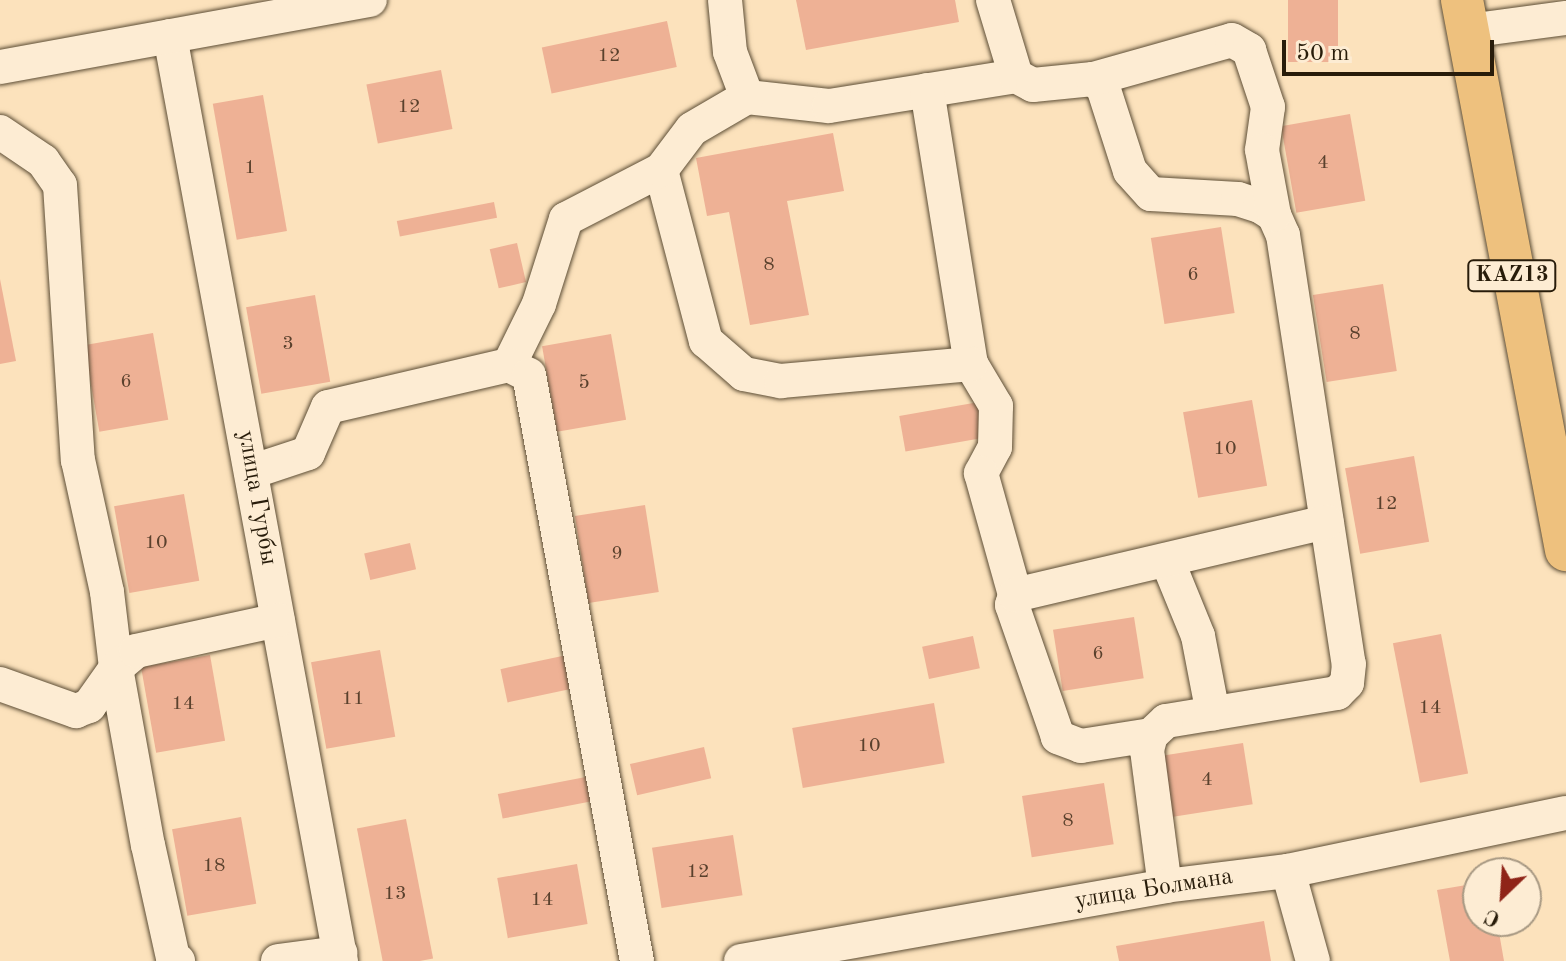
<!DOCTYPE html>
<meta charset="utf-8">
<style>
body{margin:0}
#map{position:relative;width:1566px;height:961px;overflow:hidden;background:#fce2bc;font-family:"Old Standard TT",serif}
div>[style]{position:absolute}
.building>*{inset:0;background:#eeb195;transform-origin:0 0}
.roads{filter:drop-shadow(0 0 2px #5d4e36) drop-shadow(0 0 2px #5d4e36)}
.minor>*{height:34px;margin:-17px;padding:0 17px;transform-origin:17px;border-radius:17px;background:#fdecd3}
.major>*{height:42px;margin:-21px;padding:0 21px;transform-origin:21px;border-radius:21px;background:#eec17e}
span{translate:-50% -50%;white-space:nowrap;text-align:center;line-height:1.15;-webkit-text-stroke:6px #fdecd3;paint-order:stroke}
.number-label{font-size:20px;color:#5a412d}
.number-label span{-webkit-text-stroke-width:0}
.shield-label span{padding:2px 6px;background:#fdecd3;border:2px solid;border-radius:6px;-webkit-text-stroke-width:0}
.shield-label{font-size:22px;color:#281c0a;font-weight:700}
.street-label{font-size:24px;color:#281c0a}
.north{position:absolute;left:1462px;top:857px;width:80px;height:80px;box-sizing:border-box;background:#fdecd3;border:2px solid #a89983;border-radius:50%;rotate:205deg;font-size:22px;font-weight:700;line-height:32px;text-align:center;color:#281c0a}
.north::after{content:'';display:block;margin:auto;width:28px;height:36px;background:#8f2418;clip-path:polygon(50% 0,100% 100%,50% 72%,0 100%)}
.scale{position:absolute;left:1282px;top:40px;width:212px;height:36px;box-sizing:border-box;border:4px solid #281c0a;border-top:0;padding-left:10px;font-size:24px;line-height:28px;white-space:nowrap;color:#281c0a;-webkit-text-stroke:6px #fdecd3;paint-order:stroke}
</style>
<div id="map">
<div class="building">
<div style="clip-path:polygon(796px 0,955px 0,959px 22px,806px 50px)"></div>
<div style="left:1288px;top:0;width:50px;height:62px"></div>
<div style="left:667px;top:21px;width:47px;height:128px;rotate:78deg"></div>
<div style="left:441px;top:70px;width:60px;height:76px;rotate:79deg"></div>
<div style="left:263px;top:95px;width:138px;height:51px;rotate:80deg"></div>
<div style="left:1350px;top:114px;width:88px;height:70px;rotate:80deg"></div>
<div style="clip-path:polygon(833px 133px,844px 191px,787px 201px,809px 315px,750px 325px,729px 212px,707px 216px,696px 158px)"></div>
<div style="left:494px;top:202px;width:16px;height:99px;rotate:79deg"></div>
<div style="left:1221px;top:227px;width:87px;height:71px;rotate:81deg"></div>
<div style="left:517px;top:243px;width:40px;height:28px;rotate:77deg"></div>
<div style="clip-path:polygon(0 279px,16px 361px,0 364px)"></div>
<div style="left:1383px;top:284px;width:88px;height:71px;rotate:81deg"></div>
<div style="left:315px;top:295px;width:88px;height:70px;rotate:80deg"></div>
<div style="left:153px;top:333px;width:88px;height:70px;rotate:80deg"></div>
<div style="left:611px;top:334px;width:87px;height:70px;rotate:80deg"></div>
<div style="left:1252px;top:400px;width:87px;height:70px;rotate:80deg"></div>
<div style="left:979px;top:402px;width:36px;height:81px;rotate:80deg"></div>
<div style="left:1414px;top:456px;width:87px;height:70px;rotate:80deg"></div>
<div style="left:184px;top:494px;width:88px;height:71px;rotate:80deg"></div>
<div style="left:645px;top:505px;width:88px;height:71px;rotate:81deg"></div>
<div style="left:410px;top:543px;width:27px;height:47px;rotate:77deg"></div>
<div style="left:1134px;top:617px;width:62px;height:82px;rotate:81deg"></div>
<div style="left:1441px;top:634px;width:142px;height:49px;rotate:79deg"></div>
<div style="left:973px;top:636px;width:33px;height:52px;rotate:78deg"></div>
<div style="left:380px;top:650px;width:88px;height:70px;rotate:80deg"></div>
<div style="left:210px;top:655px;width:87px;height:70px;rotate:80deg"></div>
<div style="left:567px;top:655px;width:34px;height:68px;rotate:78deg"></div>
<div style="left:934px;top:703px;width:61px;height:144px;rotate:80deg"></div>
<div style="left:1243px;top:743px;width:62px;height:82px;rotate:81deg"></div>
<div style="left:704px;top:747px;width:32px;height:76px;rotate:77deg"></div>
<div style="left:596px;top:775px;width:25px;height:100px;rotate:79deg"></div>
<div style="left:1104px;top:783px;width:62px;height:83px;rotate:81deg"></div>
<div style="left:241px;top:817px;width:88px;height:70px;rotate:80deg"></div>
<div style="left:406px;top:819px;width:142px;height:50px;rotate:79deg"></div>
<div style="left:733px;top:835px;width:61px;height:82px;rotate:81deg"></div>
<div style="left:577px;top:864px;width:61px;height:81px;rotate:80deg"></div>
<div style="clip-path:polygon(1478px 883px,1478px 921px,1497px 921px,1504px 961px,1450px 961px,1437px 890px)"></div>
<div style="clip-path:polygon(1264px 921px,1271px 961px,1119px 961px,1116px 946px)"></div>
</div>
<div class="roads">
<div class="minor">
<div style="left:725px;top:0;width:52px;rotate:84.5deg"></div>
<div style="left:730px;top:52px;width:48px;rotate:69.3deg"></div>
<div style="left:747px;top:97px;width:82px;rotate:6.3deg"></div>
<div style="left:829px;top:106px;width:189px;rotate:-9.1deg"></div>
<div style="left:993px;top:0;width:79px;rotate:73.2deg"></div>
<div style="left:1016px;top:76px;width:19px;rotate:28deg"></div>
<div style="left:1033px;top:85px;width:60px;rotate:-5.7deg"></div>
<div style="left:1093px;top:79px;width:13px;rotate:39deg"></div>
<div style="left:1103px;top:87px;width:88px;rotate:72.2deg"></div>
<div style="left:1130px;top:171px;width:31px;rotate:48deg"></div>
<div style="left:1151px;top:194px;width:87px;rotate:3.3deg"></div>
<div style="left:1238px;top:199px;width:23px;rotate:18deg"></div>
<div style="left:1260px;top:206px;width:17px;rotate:33deg"></div>
<div style="left:1274px;top:215px;width:22px;rotate:66deg"></div>
<div style="left:1283px;top:235px;width:434px;rotate:81.3deg"></div>
<div style="left:1349px;top:664px;width:19px;rotate:96deg"></div>
<div style="left:1347px;top:683px;width:14px;rotate:135deg"></div>
<div style="left:1337px;top:693px;width:173px;rotate:170.7deg"></div>
<div style="left:1166px;top:721px;width:21px;rotate:137deg"></div>
<div style="left:1151px;top:735px;width:16px;rotate:105deg"></div>
<div style="left:1147px;top:750px;width:137px;rotate:82.5deg"></div>
<div style="left:1468px;top:31px;width:99px;rotate:-7.6deg"></div>
<div style="left:170px;top:36px;width:941px;rotate:79.53deg"></div>
<div style="left:0;top:67px;width:376px;rotate:-10.3deg"></div>
<div style="left:1093px;top:79px;width:144px;rotate:-15.7deg"></div>
<div style="left:1232px;top:40px;width:20px;rotate:30deg"></div>
<div style="left:1249px;top:50px;width:60px;rotate:71.6deg"></div>
<div style="left:1268px;top:107px;width:43px;rotate:97.9deg"></div>
<div style="left:1262px;top:150px;width:66px;rotate:79.5deg"></div>
<div style="left:927px;top:90px;width:278px;rotate:80.9deg"></div>
<div style="left:971px;top:364px;width:49px;rotate:59.2deg"></div>
<div style="left:996px;top:406px;width:41px;rotate:91.4deg"></div>
<div style="left:995px;top:447px;width:30px;rotate:118deg"></div>
<div style="left:981px;top:473px;width:127px;rotate:74.4deg"></div>
<div style="left:0;top:132px;width:52px;rotate:34deg"></div>
<div style="left:43px;top:161px;width:29px;rotate:55deg"></div>
<div style="left:60px;top:185px;width:276px;rotate:86.3deg"></div>
<div style="left:78px;top:460px;width:135px;rotate:77.6deg"></div>
<div style="left:107px;top:592px;width:77px;rotate:83.2deg"></div>
<div style="left:116px;top:668px;width:180px;rotate:79.8deg"></div>
<div style="left:148px;top:845px;width:116px;rotate:77.5deg"></div>
<div style="left:173px;top:958px;width:6px;rotate:31deg"></div>
<div style="left:661px;top:170px;width:177px;rotate:75.3deg"></div>
<div style="left:706px;top:341px;width:50px;rotate:41deg"></div>
<div style="left:744px;top:374px;width:38px;rotate:11deg"></div>
<div style="left:781px;top:381px;width:191px;rotate:-5.1deg"></div>
<div style="left:509px;top:365px;width:68px;rotate:-63.8deg"></div>
<div style="left:539px;top:304px;width:89px;rotate:-72.4deg"></div>
<div style="left:566px;top:219px;width:107px;rotate:-27.3deg"></div>
<div style="left:661px;top:170px;width:51px;rotate:-52.9deg"></div>
<div style="left:692px;top:129px;width:64px;rotate:-30.2deg"></div>
<div style="left:251px;top:472px;width:60px;rotate:-18.4deg"></div>
<div style="left:308px;top:453px;width:50px;rotate:-66.5deg"></div>
<div style="left:328px;top:407px;width:186px;rotate:-13.1deg"></div>
<div style="left:509px;top:365px;width:22px;rotate:27deg"></div>
<div style="left:529px;top:375px;width:596px;rotate:79.56deg"></div>
<div style="left:1167px;top:560px;width:82px;rotate:67.8deg"></div>
<div style="left:1198px;top:636px;width:79px;rotate:79.1deg"></div>
<div style="left:0;top:684px;width:81px;rotate:19.6deg"></div>
<div style="left:76px;top:711px;width:14px;rotate:-21deg"></div>
<div style="left:89px;top:706px;width:47px;rotate:-54.6deg"></div>
<div style="left:116px;top:668px;width:26px;rotate:-40deg"></div>
<div style="left:136px;top:651px;width:145px;rotate:-12.3deg"></div>
<div style="left:1151px;top:735px;width:71px;rotate:171.1deg"></div>
<div style="left:1081px;top:746px;width:25px;rotate:-159deg"></div>
<div style="left:1058px;top:737px;width:140px;rotate:-109.2deg"></div>
<div style="left:1012px;top:605px;width:10px;rotate:-73deg"></div>
<div style="left:1015px;top:595px;width:320px;rotate:-13.2deg"></div>
<div style="left:1288px;top:871px;width:93px;rotate:74.5deg"></div>
<div style="left:278px;top:961px;width:63px;rotate:-7.4deg"></div>
<div style="left:741px;top:961px;width:431px;rotate:-10deg"></div>
<div style="left:1165px;top:886px;width:124px;rotate:-7deg"></div>
<div style="left:1288px;top:871px;width:284px;rotate:-11.8deg"></div>
</div>
<div class="major">
<div style="left:1462px;top:0;width:560px;rotate:79.29deg"></div>
</div>
</div>
<div class="number-label">
<span style="left:609px;top:56px">12</span>
<span style="left:409px;top:107px">12</span>
<span style="left:1323px;top:163px">4</span>
<span style="left:250px;top:168px">1</span>
<span style="left:769px;top:265px">8</span>
<span style="left:1193px;top:275px">6</span>
<span style="left:1355px;top:334px">8</span>
<span style="left:288px;top:344px">3</span>
<span style="left:126px;top:382px">6</span>
<span style="left:584px;top:383px">5</span>
<span style="left:1225px;top:449px">10</span>
<span style="left:1386px;top:504px">12</span>
<span style="left:156px;top:543px">10</span>
<span style="left:617px;top:554px">9</span>
<span style="left:1098px;top:654px">6</span>
<span style="left:353px;top:699px">11</span>
<span style="left:183px;top:704px">14</span>
<span style="left:1430px;top:708px">14</span>
<span style="left:869px;top:746px">10</span>
<span style="left:1207px;top:780px">4</span>
<span style="left:1068px;top:821px">8</span>
<span style="left:214px;top:866px">18</span>
<span style="left:698px;top:872px">12</span>
<span style="left:395px;top:894px">13</span>
<span style="left:542px;top:900px">14</span>
</div>
<div class="shield-label">
<span style="left:1512px;top:276px">KAZ13</span>
</div>
<div class="street-label">
<span style="left:256px;top:498px;rotate:80deg">улица Гурбы</span>
<span style="left:1154px;top:890px;rotate:-9deg">улица Болмана</span>
</div>
<div class="north">С</div>
<div class="scale">50 m</div>
</div>
